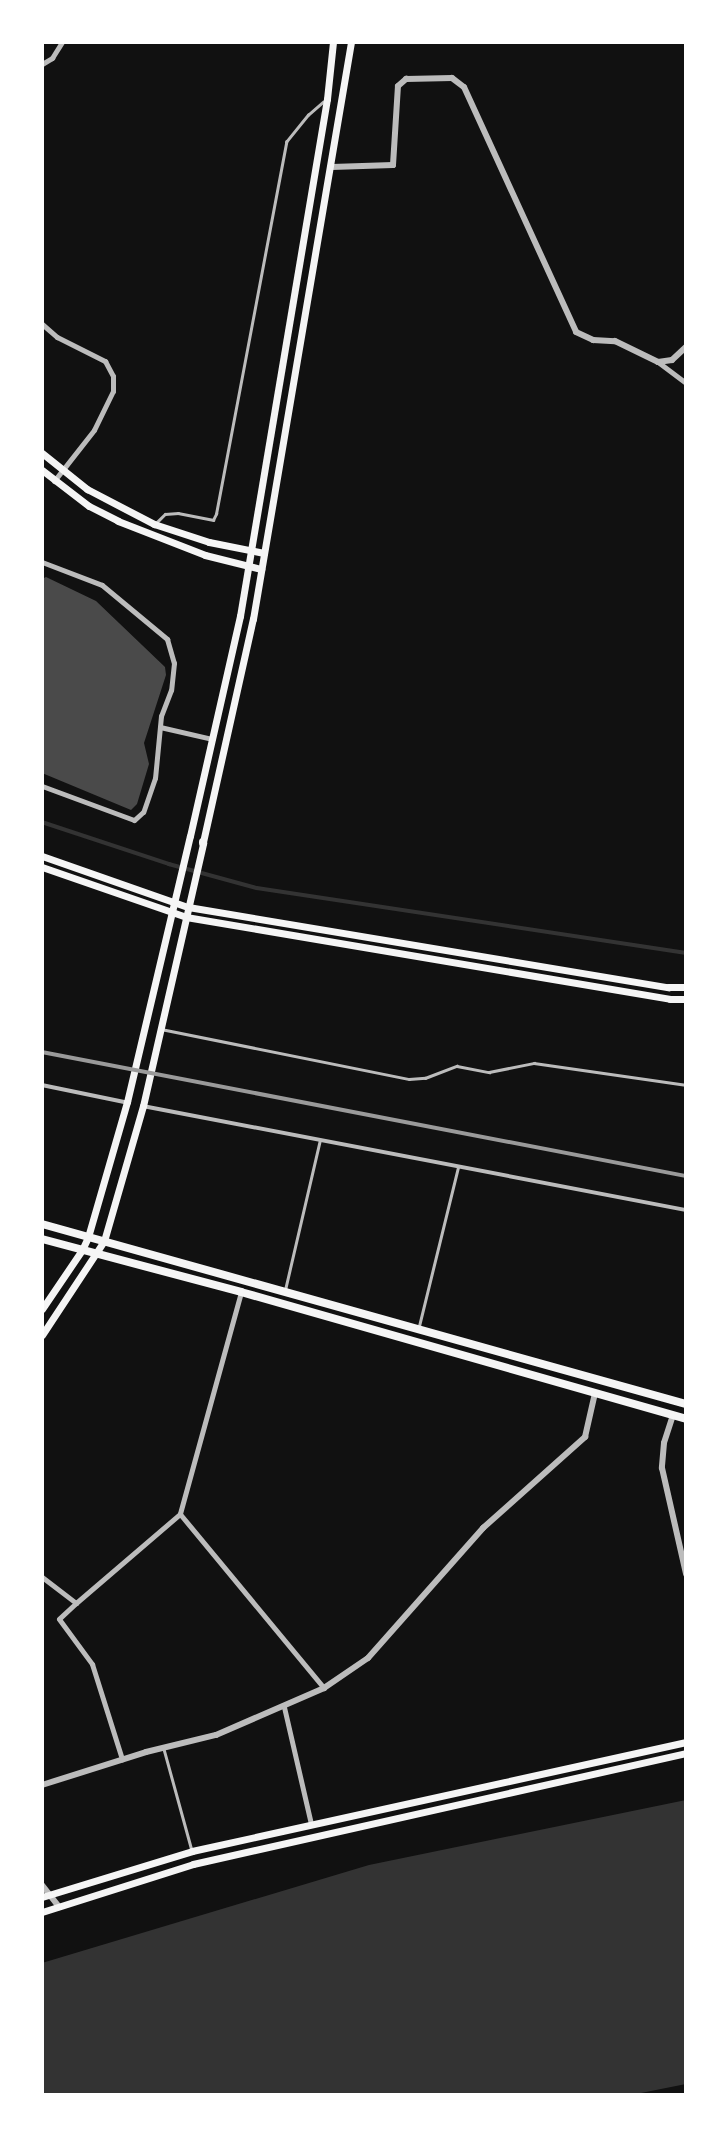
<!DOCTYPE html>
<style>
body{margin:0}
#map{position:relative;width:728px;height:2137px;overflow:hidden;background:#111;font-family:"Fira Sans",sans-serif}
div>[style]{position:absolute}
.water>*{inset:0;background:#333}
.stream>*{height:3.5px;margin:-1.75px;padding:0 1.75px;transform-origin:1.75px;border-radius:1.75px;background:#333}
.building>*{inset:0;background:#4a4a4a}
.service>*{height:2.5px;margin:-1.25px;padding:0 1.25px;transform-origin:1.25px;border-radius:1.25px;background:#bcbcbc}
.pedestrian>*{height:3.5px;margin:-1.75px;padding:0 1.75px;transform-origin:1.75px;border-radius:1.75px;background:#bcbcbc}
.minor>*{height:5px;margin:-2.5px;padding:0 2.5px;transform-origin:2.5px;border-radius:2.5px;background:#bcbcbc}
.tertiary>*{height:6px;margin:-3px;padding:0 3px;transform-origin:3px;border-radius:3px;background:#bcbcbc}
.secondary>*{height:7px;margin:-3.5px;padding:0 3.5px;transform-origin:3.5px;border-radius:3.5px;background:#f5f5f5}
.primary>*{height:8px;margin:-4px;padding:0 4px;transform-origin:4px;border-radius:4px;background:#f5f5f5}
.rail>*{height:3.5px;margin:-1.75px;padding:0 1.75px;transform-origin:1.75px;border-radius:1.75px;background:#9a9a9a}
span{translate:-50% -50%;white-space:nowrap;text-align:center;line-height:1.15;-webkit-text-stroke:6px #fff;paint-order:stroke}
.frame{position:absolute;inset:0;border:44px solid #fff;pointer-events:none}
</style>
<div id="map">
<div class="water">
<div style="clip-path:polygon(686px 1800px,686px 2084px,631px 2095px,42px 2095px,42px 1963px,369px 1865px)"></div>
</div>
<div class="stream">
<div style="left:42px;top:822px;width:134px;rotate:18.3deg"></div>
<div style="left:169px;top:864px;width:91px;rotate:15.3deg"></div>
<div style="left:257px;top:888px;width:434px;rotate:8.6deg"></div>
</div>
<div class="building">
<div style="clip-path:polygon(46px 577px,96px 601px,165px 667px,166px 675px,144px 743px,149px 764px,137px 804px,131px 810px,42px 773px,42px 579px)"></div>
</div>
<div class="service">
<div style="left:157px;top:522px;width:11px;rotate:-45deg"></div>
<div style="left:165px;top:514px;width:13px;rotate:-4deg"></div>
<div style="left:178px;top:513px;width:36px;rotate:11deg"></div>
<div style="left:213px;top:520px;width:7px;rotate:-63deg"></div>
<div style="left:216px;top:514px;width:379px;rotate:-79.3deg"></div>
<div style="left:286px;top:142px;width:35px;rotate:-51deg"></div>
<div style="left:308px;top:115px;width:20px;rotate:-41deg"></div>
<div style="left:161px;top:1029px;width:253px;rotate:11.4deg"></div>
<div style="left:409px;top:1079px;width:16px;rotate:-4deg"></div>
<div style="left:425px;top:1078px;width:34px;rotate:-21deg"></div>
<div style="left:457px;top:1066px;width:33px;rotate:11deg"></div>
<div style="left:489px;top:1072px;width:46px;rotate:-11.3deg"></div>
<div style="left:534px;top:1063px;width:154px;rotate:8.2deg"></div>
<div style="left:285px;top:1290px;width:154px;rotate:-76.9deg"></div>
<div style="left:419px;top:1326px;width:164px;rotate:-76.2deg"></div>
<div style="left:164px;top:1749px;width:106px;rotate:74.6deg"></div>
</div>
<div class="pedestrian">
<div style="left:42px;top:1085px;width:85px;rotate:11.6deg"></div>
<div style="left:143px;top:1106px;width:553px;rotate:10.84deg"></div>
</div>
<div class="minor">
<div style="left:42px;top:64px;width:12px;rotate:-31deg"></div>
<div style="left:52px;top:58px;width:19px;rotate:-58deg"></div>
<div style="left:42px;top:324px;width:20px;rotate:41deg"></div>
<div style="left:57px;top:337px;width:54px;rotate:26.6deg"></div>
<div style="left:105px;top:361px;width:17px;rotate:62deg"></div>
<div style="left:113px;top:376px;width:15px;rotate:90deg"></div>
<div style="left:113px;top:391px;width:43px;rotate:116deg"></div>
<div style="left:94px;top:430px;width:65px;rotate:128.1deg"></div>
<div style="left:658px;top:362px;width:35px;rotate:37deg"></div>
<div style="left:42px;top:562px;width:64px;rotate:21deg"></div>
<div style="left:102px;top:585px;width:85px;rotate:39.7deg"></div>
<div style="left:167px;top:639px;width:25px;rotate:74deg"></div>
<div style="left:174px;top:663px;width:27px;rotate:96deg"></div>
<div style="left:171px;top:690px;width:28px;rotate:111deg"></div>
<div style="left:161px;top:716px;width:62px;rotate:95.5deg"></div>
<div style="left:155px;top:778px;width:36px;rotate:109deg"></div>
<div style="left:143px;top:812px;width:12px;rotate:138deg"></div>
<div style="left:134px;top:820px;width:98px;rotate:-159.7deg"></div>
<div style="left:160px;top:727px;width:53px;rotate:13deg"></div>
<div style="left:241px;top:1292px;width:230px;rotate:105.4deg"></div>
<div style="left:180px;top:1514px;width:226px;rotate:50.4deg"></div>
<div style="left:42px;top:1577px;width:43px;rotate:37.4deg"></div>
<div style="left:76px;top:1603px;width:137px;rotate:-40.6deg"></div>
<div style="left:76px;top:1603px;width:23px;rotate:137deg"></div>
<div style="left:59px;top:1619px;width:56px;rotate:53.7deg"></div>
<div style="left:92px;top:1664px;width:100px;rotate:72.5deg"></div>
<div style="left:284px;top:1707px;width:120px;rotate:77deg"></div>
</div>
<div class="tertiary">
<div style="left:332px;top:167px;width:61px;rotate:-1.9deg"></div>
<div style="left:393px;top:165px;width:79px;rotate:-86.4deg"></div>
<div style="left:398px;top:86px;width:11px;rotate:-41deg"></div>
<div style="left:406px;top:79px;width:46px;rotate:-1.2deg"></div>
<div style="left:452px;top:78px;width:15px;rotate:37deg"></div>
<div style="left:464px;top:87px;width:269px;rotate:65.4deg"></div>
<div style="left:576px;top:332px;width:19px;rotate:25deg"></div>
<div style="left:593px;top:340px;width:22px;rotate:3deg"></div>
<div style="left:615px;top:341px;width:48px;rotate:26deg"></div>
<div style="left:658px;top:362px;width:14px;rotate:-8deg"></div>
<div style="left:672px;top:360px;width:19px;rotate:-43deg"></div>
<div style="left:673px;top:1415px;width:29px;rotate:108deg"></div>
<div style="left:664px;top:1443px;width:25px;rotate:95deg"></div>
<div style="left:662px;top:1468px;width:109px;rotate:77.2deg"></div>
<div style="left:42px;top:1785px;width:109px;rotate:-17.6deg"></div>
<div style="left:146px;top:1752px;width:72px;rotate:-13.7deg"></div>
<div style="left:216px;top:1735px;width:118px;rotate:-23.5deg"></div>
<div style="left:324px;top:1688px;width:53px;rotate:-34.3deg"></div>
<div style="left:368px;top:1658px;width:174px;rotate:-48.5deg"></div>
<div style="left:483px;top:1528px;width:137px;rotate:-41.7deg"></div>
<div style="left:585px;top:1437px;width:45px;rotate:-77.2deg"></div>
<div style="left:42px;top:1885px;width:28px;rotate:52deg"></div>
</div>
<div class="secondary">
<div style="left:42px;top:453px;width:58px;rotate:38.7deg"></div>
<div style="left:87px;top:489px;width:76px;rotate:27.6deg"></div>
<div style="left:154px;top:524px;width:58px;rotate:18.1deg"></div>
<div style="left:209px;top:542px;width:56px;rotate:11.3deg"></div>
<div style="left:42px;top:470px;width:59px;rotate:37.5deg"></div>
<div style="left:89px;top:506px;width:33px;rotate:27deg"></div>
<div style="left:118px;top:521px;width:93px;rotate:21.3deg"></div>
<div style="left:205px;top:555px;width:58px;rotate:14deg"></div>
<div style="left:203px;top:842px;width:229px;rotate:-77.4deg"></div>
<div style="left:253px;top:619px;width:585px;rotate:-80.36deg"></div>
<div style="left:42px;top:856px;width:155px;rotate:19.3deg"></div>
<div style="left:188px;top:907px;width:487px;rotate:9.5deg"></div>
<div style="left:668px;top:987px;width:18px"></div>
<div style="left:42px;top:867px;width:152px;rotate:19.1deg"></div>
<div style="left:186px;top:917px;width:491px;rotate:9.6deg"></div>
<div style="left:670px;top:999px;width:16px"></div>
<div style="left:42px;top:1309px;width:71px;rotate:-55.9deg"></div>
<div style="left:82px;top:1250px;width:14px;rotate:-65deg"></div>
<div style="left:88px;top:1237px;width:141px;rotate:-73.9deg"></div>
<div style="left:127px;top:1102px;width:273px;rotate:-76.7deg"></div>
<div style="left:190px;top:836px;width:226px;rotate:-77.2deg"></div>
<div style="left:240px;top:616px;width:524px;rotate:-80.45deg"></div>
<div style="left:327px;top:99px;width:57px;rotate:-84deg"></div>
<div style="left:42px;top:1335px;width:113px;rotate:-56.6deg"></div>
<div style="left:104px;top:1241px;width:141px;rotate:-73.9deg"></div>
<div style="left:143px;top:1106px;width:270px;rotate:-77.1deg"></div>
<div style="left:42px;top:1897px;width:157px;rotate:-17deg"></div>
<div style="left:192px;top:1851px;width:506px;rotate:-12.44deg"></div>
<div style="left:42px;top:1912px;width:158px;rotate:-17.6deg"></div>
<div style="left:193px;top:1864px;width:505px;rotate:-12.69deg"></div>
</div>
<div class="primary">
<div style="left:203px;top:843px;width:1px;rotate:-90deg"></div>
<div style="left:42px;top:1224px;width:669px;rotate:15.62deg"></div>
<div style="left:42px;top:1239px;width:206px;rotate:14.9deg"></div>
<div style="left:241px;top:1292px;width:463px;rotate:15.9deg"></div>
</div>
<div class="rail">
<div style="left:42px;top:1052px;width:656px;rotate:10.9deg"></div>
</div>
<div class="frame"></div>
</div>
